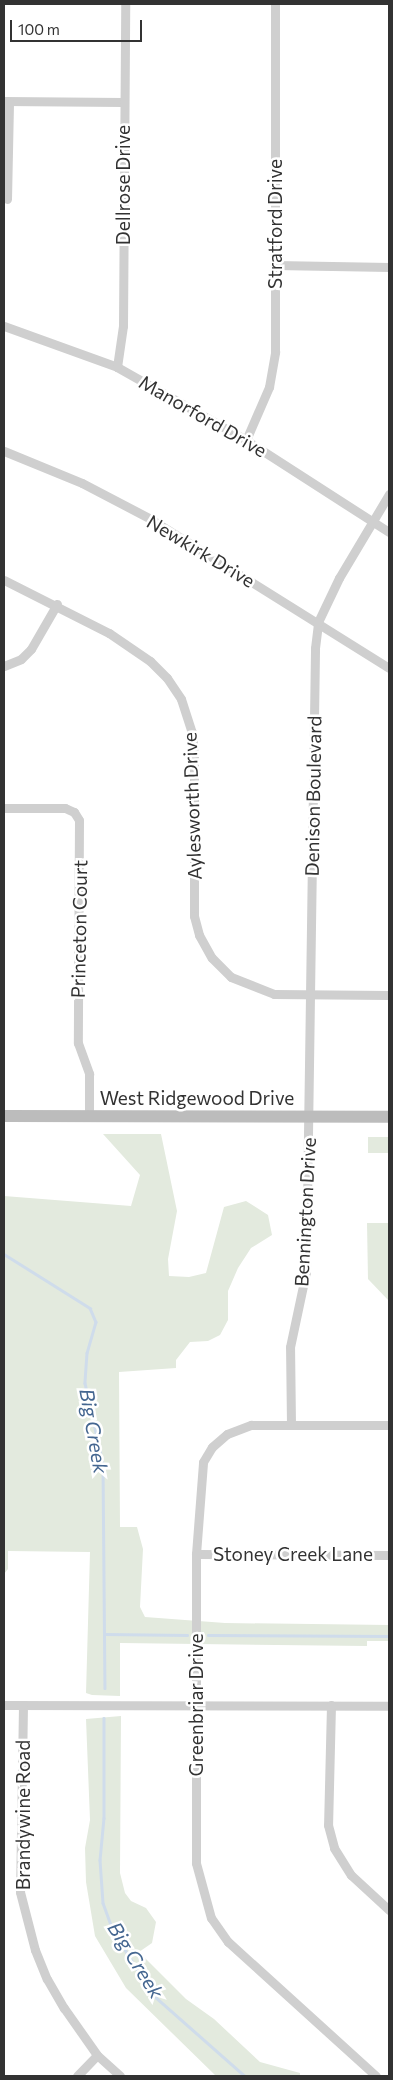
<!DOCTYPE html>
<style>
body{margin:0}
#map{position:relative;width:393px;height:2080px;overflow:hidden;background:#fff;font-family:Commissioner,sans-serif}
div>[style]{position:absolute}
.green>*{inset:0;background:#e3eade;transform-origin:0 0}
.stream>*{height:2.5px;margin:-1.25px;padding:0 1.25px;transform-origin:1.25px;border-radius:1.25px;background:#cfdceb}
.minor>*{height:9px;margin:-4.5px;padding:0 4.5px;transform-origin:4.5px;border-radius:4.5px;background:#cfcfcf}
.secondary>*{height:12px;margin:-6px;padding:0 6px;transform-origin:6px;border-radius:6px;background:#bcbcbc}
span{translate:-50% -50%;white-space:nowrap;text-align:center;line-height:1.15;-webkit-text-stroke:5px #fff;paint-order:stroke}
.street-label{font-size:19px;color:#323232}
.water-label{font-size:20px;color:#446690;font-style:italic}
.frame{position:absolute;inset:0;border:5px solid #323232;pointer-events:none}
.scale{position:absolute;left:10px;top:20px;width:132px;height:22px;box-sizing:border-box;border:2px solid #323232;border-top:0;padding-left:6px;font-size:15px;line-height:18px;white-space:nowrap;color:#323232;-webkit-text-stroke:4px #fff;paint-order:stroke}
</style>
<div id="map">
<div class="green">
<div style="clip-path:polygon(103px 1134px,161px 1134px,177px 1211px,168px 1259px,169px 1276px,189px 1277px,206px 1273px,224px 1207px,246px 1201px,268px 1215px,272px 1235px,251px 1248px,238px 1268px,228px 1291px,228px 1320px,220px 1335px,208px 1341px,190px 1342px,176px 1360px,176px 1368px,119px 1372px,120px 1527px,137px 1527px,143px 1549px,140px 1607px,145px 1617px,225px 1623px,389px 1625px,389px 1641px,367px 1641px,367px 1646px,120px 1643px,120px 1696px,92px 1695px,86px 1693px,90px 1552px,8px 1551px,8px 1569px,4px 1574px,4px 1196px,131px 1206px,140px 1175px)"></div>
<div style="left:368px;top:1137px;width:21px;height:16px"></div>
<div style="clip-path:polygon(367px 1223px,389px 1223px,389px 1301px,368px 1279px)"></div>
<div style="clip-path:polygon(121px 1716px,120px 1873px,125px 1893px,131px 1901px,146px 1908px,156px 1922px,152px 1943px,139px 1952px,186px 1999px,214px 2019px,260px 2062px,300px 2073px,300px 2076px,216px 2076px,126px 1988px,95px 1936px,86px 1882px,85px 1848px,90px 1820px,86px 1719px)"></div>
</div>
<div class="stream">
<div style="left:4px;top:1254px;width:102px;rotate:32.1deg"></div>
<div style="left:90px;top:1308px;width:15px;rotate:67deg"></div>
<div style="left:96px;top:1322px;width:32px;rotate:106deg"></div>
<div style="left:87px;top:1353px;width:30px;rotate:94deg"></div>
<div style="left:85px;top:1383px;width:83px;rotate:77.5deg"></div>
<div style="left:103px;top:1464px;width:224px;rotate:89.5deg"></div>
<div style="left:105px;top:1634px;width:82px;rotate:0.7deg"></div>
<div style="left:208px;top:1635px;width:181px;rotate:0.3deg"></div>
<div style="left:104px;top:1718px;width:100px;rotate:90deg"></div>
<div style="left:104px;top:1818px;width:42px;rotate:95.4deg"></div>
<div style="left:100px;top:1860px;width:43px;rotate:86deg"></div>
<div style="left:103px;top:1903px;width:29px;rotate:70deg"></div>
<div style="left:113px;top:1930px;width:75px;rotate:58.6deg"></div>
<div style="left:152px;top:1994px;width:124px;rotate:41.4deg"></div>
</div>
<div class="minor">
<div style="left:4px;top:101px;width:119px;rotate:0.5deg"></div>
<div style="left:7px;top:199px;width:97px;rotate:-88.8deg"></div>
<div style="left:275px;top:265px;width:114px;rotate:1deg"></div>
<div style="left:4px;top:326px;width:120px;rotate:19.9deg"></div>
<div style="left:117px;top:367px;width:148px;rotate:29.5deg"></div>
<div style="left:246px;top:440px;width:170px;rotate:32.8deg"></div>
<div style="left:117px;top:367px;width:41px;rotate:-81.7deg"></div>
<div style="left:123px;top:326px;width:322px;rotate:-89.6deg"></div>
<div style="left:246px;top:440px;width:58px;rotate:-66.5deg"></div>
<div style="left:269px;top:387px;width:36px;rotate:-80deg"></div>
<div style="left:275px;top:352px;width:348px;rotate:-90deg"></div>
<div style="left:4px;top:451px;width:84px;rotate:22.3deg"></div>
<div style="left:82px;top:483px;width:76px;rotate:27.6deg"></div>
<div style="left:149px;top:518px;width:283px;rotate:32deg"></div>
<div style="left:4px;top:580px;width:118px;rotate:26.8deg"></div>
<div style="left:109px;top:633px;width:50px;rotate:34.3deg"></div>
<div style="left:150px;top:661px;width:24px;rotate:45deg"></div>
<div style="left:167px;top:678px;width:25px;rotate:56deg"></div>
<div style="left:181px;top:699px;width:35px;rotate:72deg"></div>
<div style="left:192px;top:732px;width:21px;rotate:85deg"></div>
<div style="left:194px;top:753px;width:163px;rotate:90deg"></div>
<div style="left:194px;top:916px;width:20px;rotate:75deg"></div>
<div style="left:199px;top:935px;width:26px;rotate:61deg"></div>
<div style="left:212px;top:958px;width:27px;rotate:45deg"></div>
<div style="left:231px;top:977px;width:46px;rotate:21.6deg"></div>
<div style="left:274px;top:994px;width:115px;rotate:0.5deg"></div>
<div style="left:4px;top:666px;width:18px;rotate:-22deg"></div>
<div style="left:21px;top:659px;width:14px;rotate:-45deg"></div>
<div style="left:31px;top:649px;width:52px;rotate:-60deg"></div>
<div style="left:4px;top:808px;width:61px"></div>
<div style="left:65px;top:808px;width:10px;rotate:24deg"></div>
<div style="left:74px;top:812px;width:9px;rotate:58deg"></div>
<div style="left:79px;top:820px;width:223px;rotate:90.3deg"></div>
<div style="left:78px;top:1043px;width:33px;rotate:70deg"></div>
<div style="left:89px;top:1074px;width:42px;rotate:90deg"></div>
<div style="left:291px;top:1425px;width:78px;rotate:-90.7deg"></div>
<div style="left:290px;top:1347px;width:77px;rotate:-78deg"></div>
<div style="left:306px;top:1272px;width:624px;rotate:-89.17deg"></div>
<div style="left:315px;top:648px;width:26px;rotate:-83deg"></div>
<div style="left:318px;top:622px;width:49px;rotate:-64.5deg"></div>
<div style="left:339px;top:578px;width:98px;rotate:-59.2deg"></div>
<div style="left:196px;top:1554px;width:193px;rotate:0.3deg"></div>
<div style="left:4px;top:1705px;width:385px;rotate:0.1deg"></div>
<div style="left:23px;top:1705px;width:187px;rotate:90.9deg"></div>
<div style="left:20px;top:1892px;width:60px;rotate:75.5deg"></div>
<div style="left:35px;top:1950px;width:31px;rotate:68deg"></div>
<div style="left:47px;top:1979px;width:34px;rotate:60deg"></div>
<div style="left:64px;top:2008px;width:57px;rotate:54.9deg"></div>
<div style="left:97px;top:2055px;width:31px;rotate:42deg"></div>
<div style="left:331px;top:1705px;width:120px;rotate:91.4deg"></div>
<div style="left:328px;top:1825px;width:24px;rotate:75deg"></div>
<div style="left:334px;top:1848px;width:32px;rotate:58deg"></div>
<div style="left:351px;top:1875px;width:52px;rotate:42.6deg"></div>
<div style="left:77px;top:2076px;width:29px;rotate:-46deg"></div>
<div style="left:376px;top:2076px;width:200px;rotate:-137.8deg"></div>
<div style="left:228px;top:1942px;width:29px;rotate:-125deg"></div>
<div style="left:211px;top:1918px;width:57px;rotate:-105.3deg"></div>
<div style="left:196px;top:1863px;width:309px;rotate:-90deg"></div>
<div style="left:196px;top:1554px;width:92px;rotate:-85.6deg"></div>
<div style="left:203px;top:1462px;width:17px;rotate:-59deg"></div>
<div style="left:212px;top:1447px;width:20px;rotate:-41deg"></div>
<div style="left:227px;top:1434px;width:26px;rotate:-21deg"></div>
<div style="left:251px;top:1425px;width:138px"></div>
</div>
<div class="secondary">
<div style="left:4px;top:1116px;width:385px;rotate:0.1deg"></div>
</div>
<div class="street-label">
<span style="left:123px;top:185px;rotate:-90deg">Dellrose Drive</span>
<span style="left:275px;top:224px;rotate:-90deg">Stratford Drive</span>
<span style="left:203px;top:416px;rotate:30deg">Manorford Drive</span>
<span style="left:201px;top:551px;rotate:31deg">Newkirk Drive</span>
<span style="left:313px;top:796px;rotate:-89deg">Denison Boulevard</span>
<span style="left:192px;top:806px;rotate:-92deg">Aylesworth Drive</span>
<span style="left:79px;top:929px;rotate:-89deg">Princeton Court</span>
<span style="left:197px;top:1098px">West Ridgewood Drive</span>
<span style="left:305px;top:1212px;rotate:-87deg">Bennington Drive</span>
<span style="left:293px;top:1554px">Stoney Creek Lane</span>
<span style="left:196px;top:1705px;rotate:-90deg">Greenbriar Drive</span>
<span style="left:23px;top:1815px;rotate:-90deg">Brandywine Road</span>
</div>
<div class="water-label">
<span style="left:94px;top:1431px;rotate:80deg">Big Creek</span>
<span style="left:136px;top:1960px;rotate:58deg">Big Creek</span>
</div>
<div class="frame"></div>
<div class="scale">100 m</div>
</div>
